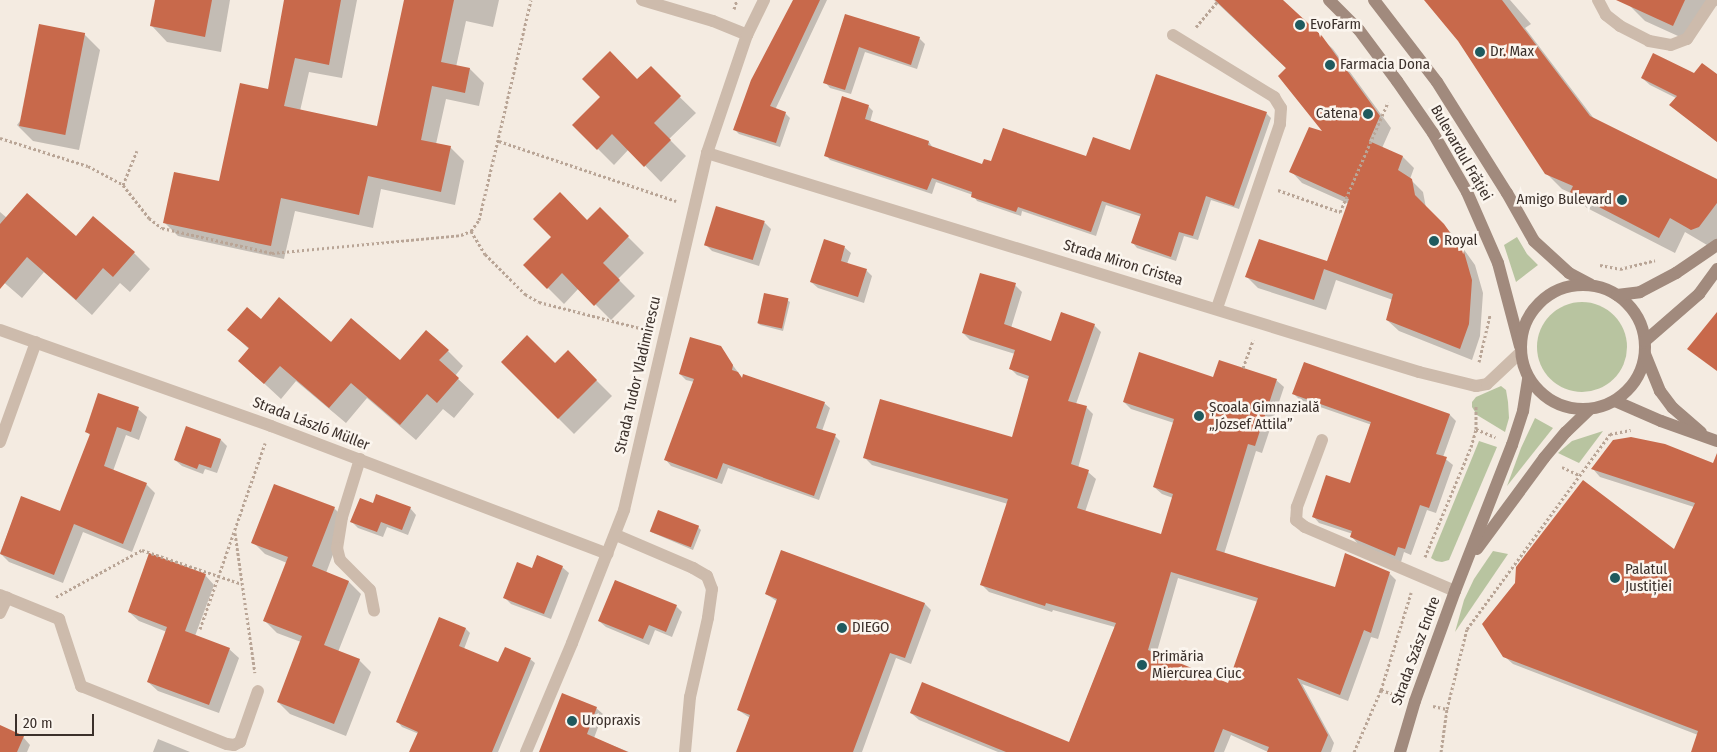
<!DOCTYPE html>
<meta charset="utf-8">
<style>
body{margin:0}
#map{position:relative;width:1717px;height:752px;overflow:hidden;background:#f4ebe1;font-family:"Fira Sans Condensed",sans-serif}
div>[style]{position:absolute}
.green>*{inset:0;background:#b8c4a0}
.round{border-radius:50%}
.shadow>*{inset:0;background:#0003}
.building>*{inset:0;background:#c8694b;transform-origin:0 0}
.path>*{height:3px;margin-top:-1.5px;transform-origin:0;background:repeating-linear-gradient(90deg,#b9a596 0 2.5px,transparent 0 5px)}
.lane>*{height:12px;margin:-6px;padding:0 6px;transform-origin:6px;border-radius:6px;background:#cdbbac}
.street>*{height:12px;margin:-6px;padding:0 6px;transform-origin:6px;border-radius:6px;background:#cdbbac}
.secondary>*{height:12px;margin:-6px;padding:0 6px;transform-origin:6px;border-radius:6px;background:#a18a7d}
.secondary>.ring{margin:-6px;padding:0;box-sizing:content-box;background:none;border:12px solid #a18a7d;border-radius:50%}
.dots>*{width:14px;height:14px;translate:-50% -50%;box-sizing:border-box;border:2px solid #fbf5ee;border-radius:50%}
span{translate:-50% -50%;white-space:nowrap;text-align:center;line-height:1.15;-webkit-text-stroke:5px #fbf5ee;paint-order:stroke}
.poi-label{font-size:15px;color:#3b302b}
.left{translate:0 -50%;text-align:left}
.right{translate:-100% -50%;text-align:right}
.street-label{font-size:15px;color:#3b302b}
.scale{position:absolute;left:15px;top:714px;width:79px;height:22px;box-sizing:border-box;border:2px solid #3b302b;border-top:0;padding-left:6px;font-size:15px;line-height:18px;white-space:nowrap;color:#3b302b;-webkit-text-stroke:4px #fbf5ee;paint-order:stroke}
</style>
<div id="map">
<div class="green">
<div style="clip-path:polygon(1517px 237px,1527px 254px,1538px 265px,1516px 282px,1504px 245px)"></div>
<div class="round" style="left:1537px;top:302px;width:90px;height:90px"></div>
<div style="clip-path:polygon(1501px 386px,1506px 390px,1508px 402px,1509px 418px,1505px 432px,1477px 415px,1472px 407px,1472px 402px,1476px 397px)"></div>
<div style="clip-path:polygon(1535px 418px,1553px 428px,1507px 486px,1521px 448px)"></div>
<div style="clip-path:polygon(1603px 431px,1579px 463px,1558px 453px,1572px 441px)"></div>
<div style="clip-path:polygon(1479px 441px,1497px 447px,1449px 560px,1442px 562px,1436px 561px,1431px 558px)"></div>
<div style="clip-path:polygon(1493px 551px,1508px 554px,1455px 632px,1464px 600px,1474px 579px)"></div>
</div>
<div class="shadow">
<div style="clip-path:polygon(156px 0,230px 0,221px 52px,167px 42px,152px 26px)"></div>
<div style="clip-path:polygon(285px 0,357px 0,342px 78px,309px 72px,300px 111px,378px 128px,406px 0,499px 0,493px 27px,466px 21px,456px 67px,470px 69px,484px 83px,479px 106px,446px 99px,436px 144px,450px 147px,464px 161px,455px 205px,381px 189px,373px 228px,295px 211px,284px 259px,178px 236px,164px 222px,220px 182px,269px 90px)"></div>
<div style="clip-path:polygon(794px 0,827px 0,775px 110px,785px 113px,790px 118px,780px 147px,739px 134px,734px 129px,752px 80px)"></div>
<div style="clip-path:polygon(1214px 0,1280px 0,1333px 49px,1391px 128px,1382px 148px,1403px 157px,1414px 168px,1410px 179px,1423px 192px,1426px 208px,1455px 237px,1475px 265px,1483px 293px,1480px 336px,1472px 360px,1399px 331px,1387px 320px,1393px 300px,1336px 280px,1326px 310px,1258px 288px,1247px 277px,1328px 263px,1349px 204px,1302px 183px,1291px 171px,1326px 134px,1287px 69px)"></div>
<div style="clip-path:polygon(1426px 0,1510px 0,1531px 24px,1525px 28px,1595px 120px,1717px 181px,1717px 239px,1714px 242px,1707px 245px,1685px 232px,1675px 253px,1587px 208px,1573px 194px,1562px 189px,1546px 173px,1459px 40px)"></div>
<div style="clip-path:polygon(1631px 0,1717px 0,1717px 6px,1708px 1px,1689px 41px,1645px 21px,1629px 5px)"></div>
<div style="clip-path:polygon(846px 16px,919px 38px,925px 44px,917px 69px,865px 52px,851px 94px,830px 88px,825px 82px)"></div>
<div style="clip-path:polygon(84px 34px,100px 50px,79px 150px,33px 141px,17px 125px)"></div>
<div style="clip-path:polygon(650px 68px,696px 113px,669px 139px,686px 156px,661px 182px,629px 149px,614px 165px,574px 125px,638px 80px)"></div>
<div style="clip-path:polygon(1694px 75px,1717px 76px,1717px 142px,1671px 105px,1676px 98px,1650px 85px,1642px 78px)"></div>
<div style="clip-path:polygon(868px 106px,873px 111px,870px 122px,929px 142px,933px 148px,983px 166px,992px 163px,1087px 158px,1131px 152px,1266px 113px,1271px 118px,1239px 209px,1211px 200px,1198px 240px,1184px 236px,1176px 261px,1137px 248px,1133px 243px,1142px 217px,1106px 205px,1096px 236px,1022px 211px,1021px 216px,977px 201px,973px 195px,936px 182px,932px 194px,830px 160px,826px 155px)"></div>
<div style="clip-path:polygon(600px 209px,644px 253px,618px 279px,635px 296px,611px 320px,579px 288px,564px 304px,525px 265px,553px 237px,587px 222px)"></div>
<div style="clip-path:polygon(0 212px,7px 218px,134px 253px,150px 269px,130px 292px,120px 283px,92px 315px,44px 272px,22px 298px,0 279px)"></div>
<div style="clip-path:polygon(764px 222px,771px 229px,759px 266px,712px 251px,705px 244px)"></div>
<div style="clip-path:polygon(844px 247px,851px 253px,847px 264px,866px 270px,872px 276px,864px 303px,818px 288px,811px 282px)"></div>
<div style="clip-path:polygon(evenodd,1015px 285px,1022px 292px,1011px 328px,1052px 342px,1094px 325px,1101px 332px,1076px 404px,1086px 407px,1093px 414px,1078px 468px,1088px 472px,1096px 479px,1085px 512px,1162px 535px,1173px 498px,1162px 494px,1154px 487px,1174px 423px,1131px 409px,1124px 402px,1214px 379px,1276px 380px,1284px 387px,1262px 453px,1256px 451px,1224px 554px,1336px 589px,1389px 573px,1396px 580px,1378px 639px,1371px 637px,1348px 701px,1302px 684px,1334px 743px,1331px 752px,1268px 752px,1231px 735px,1224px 752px,998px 752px,919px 720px,911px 713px,1069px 743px,1115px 627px,1053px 610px,1052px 612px,989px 592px,982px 585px,1008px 504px,872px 465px,865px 458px,1013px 439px,1030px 380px,1017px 375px,1010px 368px,1015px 354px,970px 340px,963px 333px,1015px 285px,1178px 578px,1258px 602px,1229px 684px,1156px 655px,1178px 578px)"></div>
<div style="clip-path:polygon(787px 300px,790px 302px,783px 331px,760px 325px,757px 322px)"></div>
<div style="clip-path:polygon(261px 321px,400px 362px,448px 351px,463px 366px,455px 376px,474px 394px,454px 418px,443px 409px,416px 440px,367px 398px,346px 423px,296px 381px,281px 399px,240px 361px,250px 350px,229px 330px)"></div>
<div style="clip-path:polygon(720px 348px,743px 379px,824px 403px,830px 408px,822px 431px,835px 436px,840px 441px,819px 500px,728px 468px,722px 484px,671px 466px,666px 460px,694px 382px,686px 380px,680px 374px)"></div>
<div style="clip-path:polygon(568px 352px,612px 396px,574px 434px,502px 362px,555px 365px)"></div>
<div style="clip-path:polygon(1294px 394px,1450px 415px,1456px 421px,1443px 457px,1453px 465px,1436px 513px,1427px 510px,1411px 555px,1404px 552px,1401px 562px,1358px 544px,1352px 537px,1353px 534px,1319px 523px,1313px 516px,1350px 485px,1372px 425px,1300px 400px)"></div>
<div style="clip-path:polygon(138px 409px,147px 417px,139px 440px,126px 435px,113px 471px,146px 484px,155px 493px,132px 552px,83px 532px,63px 583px,9px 562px,0 553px,22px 497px,61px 513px,91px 436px,86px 431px)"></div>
<div style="clip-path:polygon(221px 440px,227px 446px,217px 473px,205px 469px,203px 474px,182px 466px,175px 460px)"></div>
<div style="clip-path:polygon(1717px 466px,1717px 752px,1692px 752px,1698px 735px,1513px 664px,1504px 656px,1674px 551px,1694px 507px,1600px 477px,1593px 469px)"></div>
<div style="clip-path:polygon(374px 504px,410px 508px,416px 515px,408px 535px,387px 527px,383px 537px,358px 528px,352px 522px)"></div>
<div style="clip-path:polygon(334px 508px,346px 520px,326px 573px,349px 582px,361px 594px,338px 652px,359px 660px,371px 672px,346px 736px,290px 714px,278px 702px,301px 642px,277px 633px,265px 621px,287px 563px,265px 554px,253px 542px)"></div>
<div style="clip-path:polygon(698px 527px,701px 530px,693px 550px,651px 532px)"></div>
<div style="clip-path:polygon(782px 551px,925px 604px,931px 610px,911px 664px,896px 658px,862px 752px,738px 752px,750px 718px,738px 710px,778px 602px,766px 594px)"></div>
<div style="clip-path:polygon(562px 567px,569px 573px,551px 619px,511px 604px,505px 598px,533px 569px)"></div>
<div style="clip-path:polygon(205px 575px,214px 585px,195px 636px,229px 649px,239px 658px,219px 713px,158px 691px,148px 682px,167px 632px,139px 621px,129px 612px)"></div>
<div style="clip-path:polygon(676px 606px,682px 612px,672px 637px,655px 630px,649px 645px,606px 627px,599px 621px)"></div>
<div style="clip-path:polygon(440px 618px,466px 629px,470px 633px,464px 649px,499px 664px,530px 659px,535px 663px,498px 752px,411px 752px,419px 734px,402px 727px,398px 722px)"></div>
<div style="clip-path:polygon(596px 708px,603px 714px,594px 738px,629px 752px,540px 752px)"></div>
<div style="clip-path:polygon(0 726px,23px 737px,30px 745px,27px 752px,0 752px)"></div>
<div style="clip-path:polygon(158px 739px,190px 752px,153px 752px)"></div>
</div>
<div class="building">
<div style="clip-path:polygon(155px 0,212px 0,205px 37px,150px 26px)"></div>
<div style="clip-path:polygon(284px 0,341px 0,329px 65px,295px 58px,284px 106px,377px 126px,404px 0,454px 0,441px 62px,470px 68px,465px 93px,432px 86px,421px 140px,451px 146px,441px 192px,368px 176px,359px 215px,281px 198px,271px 246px,163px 223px,174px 172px,219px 181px,240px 83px,268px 89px)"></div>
<div style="clip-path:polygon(793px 0,820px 0,770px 106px,786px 112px,776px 143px,733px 130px,751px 80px)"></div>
<div style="clip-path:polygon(1215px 0,1283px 0,1322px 36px,1380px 116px,1369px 141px,1403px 156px,1398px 170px,1412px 179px,1415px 195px,1444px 224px,1464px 252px,1472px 280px,1469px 324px,1460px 349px,1386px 320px,1393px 294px,1324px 269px,1314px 300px,1245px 277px,1259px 239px,1327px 261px,1349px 199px,1289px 172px,1309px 127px,1322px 131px,1278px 76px,1286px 68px)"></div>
<div style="clip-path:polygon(1424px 0,1502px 0,1590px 116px,1717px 179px,1717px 203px,1699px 227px,1691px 230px,1670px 218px,1659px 238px,1570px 192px,1573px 186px,1545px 174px,1458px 41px)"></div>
<div style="clip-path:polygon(1616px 0,1685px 0,1673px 26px)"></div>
<div style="clip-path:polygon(845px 14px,920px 37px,911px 65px,859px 47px,845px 90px,823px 83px)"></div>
<div style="left:39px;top:24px;width:47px;height:104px;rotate:11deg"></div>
<div style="clip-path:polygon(610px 51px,637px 79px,651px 66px,681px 96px,654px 123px,671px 140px,644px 167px,612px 134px,597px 150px,572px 125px,600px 97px,582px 79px)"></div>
<div style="clip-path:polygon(1653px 53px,1694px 73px,1702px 63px,1717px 74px,1717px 142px,1669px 105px,1677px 96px,1641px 78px)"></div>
<div style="clip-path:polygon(1156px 74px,1267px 112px,1234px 206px,1206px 196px,1193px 236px,1179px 232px,1171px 257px,1131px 243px,1141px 214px,1102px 201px,1091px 232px,1018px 207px,1016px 212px,971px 197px,972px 192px,932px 178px,927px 190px,824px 156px,842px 96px,869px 105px,865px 119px,929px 141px,928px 145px,982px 164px,984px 159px,991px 161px,1003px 128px,1086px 156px,1093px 137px,1130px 150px)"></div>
<div style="clip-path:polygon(560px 192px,587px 220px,600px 207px,629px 236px,603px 263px,620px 280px,594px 306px,562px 273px,547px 289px,523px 265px,551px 237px,533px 219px)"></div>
<div style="clip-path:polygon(27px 193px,76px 236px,93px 216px,135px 252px,113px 277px,103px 268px,76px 300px,27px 257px,0 289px,0 224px)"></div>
<div style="left:716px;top:206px;width:51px;height:41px;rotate:17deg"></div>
<div style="clip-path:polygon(824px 239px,845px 246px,841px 261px,867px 269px,858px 297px,810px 282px)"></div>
<div style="clip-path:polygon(evenodd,980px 273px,1016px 283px,1004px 324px,1051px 341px,1061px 312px,1095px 324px,1068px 401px,1087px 406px,1071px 464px,1089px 470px,1077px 508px,1161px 534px,1173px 494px,1153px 487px,1174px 419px,1123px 402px,1139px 352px,1213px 377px,1219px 360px,1277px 379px,1255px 446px,1248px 444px,1216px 550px,1335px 587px,1345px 553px,1390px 572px,1371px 633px,1364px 630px,1340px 695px,1297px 678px,1328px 735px,1321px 752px,1267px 752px,1269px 747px,1223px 729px,1214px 752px,1006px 752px,910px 713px,922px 682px,1069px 742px,1116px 623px,1046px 603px,1045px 606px,980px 585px,1008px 499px,863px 458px,880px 399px,1012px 437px,1029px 376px,1009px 369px,1015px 350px,962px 333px,980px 273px,1171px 572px,1258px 598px,1228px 683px,1148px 650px,1171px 572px)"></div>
<div style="left:764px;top:293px;width:25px;height:31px;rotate:12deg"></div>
<div style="clip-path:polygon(279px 297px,331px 342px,351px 318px,400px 360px,426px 330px,449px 350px,439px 360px,459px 378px,437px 403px,427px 394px,400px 425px,351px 383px,329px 408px,280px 366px,264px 384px,238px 361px,249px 348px,227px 330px,247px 307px,261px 319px)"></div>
<div style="clip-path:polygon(1717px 312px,1717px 371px,1687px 349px)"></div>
<div style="clip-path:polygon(527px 335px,555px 363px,568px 350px,597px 380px,558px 419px,501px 362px)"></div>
<div style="clip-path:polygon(690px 337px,721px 346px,733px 365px,732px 370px,738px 372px,742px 378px,743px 374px,825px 402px,816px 428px,836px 434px,814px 496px,723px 463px,717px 479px,664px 460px,694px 379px,679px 374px)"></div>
<div style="clip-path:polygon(1304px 362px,1450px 414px,1436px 454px,1447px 457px,1429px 508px,1420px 505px,1405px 549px,1398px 547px,1395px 556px,1350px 537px,1352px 531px,1312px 517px,1326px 475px,1350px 483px,1371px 422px,1292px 394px)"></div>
<div style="clip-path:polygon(98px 393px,139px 407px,131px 432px,117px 427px,104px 466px,147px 483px,123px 544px,74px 524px,54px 575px,0 554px,21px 496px,60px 511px,90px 434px,85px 432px)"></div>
<div style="clip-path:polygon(186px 426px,221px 439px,211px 468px,199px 464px,197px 469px,174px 460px)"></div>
<div style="clip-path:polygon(1631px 437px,1665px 444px,1713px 463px,1717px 453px,1717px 752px,1691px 752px,1698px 731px,1503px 657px,1482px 624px,1515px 583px,1516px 567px,1583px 480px,1674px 549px,1695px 503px,1591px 469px,1613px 440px)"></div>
<div style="clip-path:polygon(274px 484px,335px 507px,312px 566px,349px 581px,324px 645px,360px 659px,334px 724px,277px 702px,302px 636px,263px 621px,288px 557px,251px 543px)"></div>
<div style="clip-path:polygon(376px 494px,411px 507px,402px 530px,381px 522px,377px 532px,350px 522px,360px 498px,373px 503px)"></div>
<div style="left:658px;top:510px;width:44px;height:23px;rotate:21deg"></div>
<div style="clip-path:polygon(781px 550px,925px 603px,905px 658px,890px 653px,853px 752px,736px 752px,750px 715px,737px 710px,777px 599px,765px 594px)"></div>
<div style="clip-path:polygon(149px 553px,206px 574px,185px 631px,230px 648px,209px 705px,147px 682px,167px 627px,128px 612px)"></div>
<div style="clip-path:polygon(537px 555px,563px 566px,544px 614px,503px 598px,517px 562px,532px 568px)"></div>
<div style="clip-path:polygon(615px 580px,677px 605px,666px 632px,649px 625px,643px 639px,598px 621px)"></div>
<div style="clip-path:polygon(439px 617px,466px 628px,459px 646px,498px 662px,505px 647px,531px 658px,492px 752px,409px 752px,418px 732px,396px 722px)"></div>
<div style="clip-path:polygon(562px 693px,597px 707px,587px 734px,628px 752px,539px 752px)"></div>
<div style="clip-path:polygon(0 725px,24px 736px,17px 752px,0 752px)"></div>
</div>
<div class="path">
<div style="left:734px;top:9px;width:9px;rotate:-72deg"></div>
<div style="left:1196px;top:27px;width:33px;rotate:-50deg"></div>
<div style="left:0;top:138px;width:92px;rotate:17.7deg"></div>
<div style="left:88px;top:166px;width:40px;rotate:28deg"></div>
<div style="left:123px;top:185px;width:42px;rotate:51.8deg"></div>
<div style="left:149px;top:218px;width:16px;rotate:38deg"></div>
<div style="left:162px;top:228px;width:113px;rotate:12.8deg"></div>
<div style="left:272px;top:253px;width:190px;rotate:-5.4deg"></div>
<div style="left:461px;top:235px;width:11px;rotate:-22deg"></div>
<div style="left:471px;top:231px;width:14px;rotate:-54deg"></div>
<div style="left:479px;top:220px;width:226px;rotate:-76.7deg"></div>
<div style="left:499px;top:141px;width:187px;rotate:18.7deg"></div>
<div style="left:123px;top:185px;width:37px;rotate:-68deg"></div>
<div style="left:1278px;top:190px;width:66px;rotate:19.5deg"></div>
<div style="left:1340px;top:212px;width:120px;rotate:-66.4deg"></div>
<div style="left:471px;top:231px;width:27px;rotate:59deg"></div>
<div style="left:485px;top:254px;width:57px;rotate:45deg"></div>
<div style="left:525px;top:294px;width:16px;rotate:30deg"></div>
<div style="left:539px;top:302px;width:112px;rotate:14.5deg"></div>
<div style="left:1600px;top:265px;width:20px;rotate:11deg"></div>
<div style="left:1620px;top:269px;width:36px;rotate:-14deg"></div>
<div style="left:1479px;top:362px;width:48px;rotate:-76.8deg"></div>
<div style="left:1243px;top:368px;width:30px;rotate:-70deg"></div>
<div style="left:1476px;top:429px;width:21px;rotate:23deg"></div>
<div style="left:1562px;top:467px;width:19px;rotate:25deg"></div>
<div style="left:235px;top:533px;width:141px;rotate:81.9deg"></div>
<div style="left:1425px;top:557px;width:119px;rotate:-67.3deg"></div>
<div style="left:1471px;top:447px;width:19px;rotate:-74deg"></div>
<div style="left:1476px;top:429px;width:23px;rotate:-90deg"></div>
<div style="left:56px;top:597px;width:98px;rotate:-28.7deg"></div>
<div style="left:142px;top:550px;width:106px;rotate:18.8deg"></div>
<div style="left:200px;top:629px;width:197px;rotate:-70.7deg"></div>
<div style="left:1381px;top:690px;width:16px;rotate:18deg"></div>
<div style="left:1433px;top:706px;width:14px;rotate:12deg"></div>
<div style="left:1354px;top:752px;width:68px;rotate:-66.5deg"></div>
<div style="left:1381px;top:690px;width:102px;rotate:-72.8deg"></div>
<div style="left:1441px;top:752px;width:43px;rotate:-82.1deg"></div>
<div style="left:1447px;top:709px;width:82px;rotate:-76deg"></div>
<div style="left:1467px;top:629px;width:242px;rotate:-53.7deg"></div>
<div style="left:1610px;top:434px;width:21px;rotate:-11deg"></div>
</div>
<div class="lane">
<div style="left:1173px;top:35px;width:119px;rotate:31.5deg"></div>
<div style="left:1274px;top:97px;width:13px;rotate:58deg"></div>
<div style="left:1281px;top:108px;width:16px;rotate:94deg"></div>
<div style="left:1280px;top:124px;width:194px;rotate:108.9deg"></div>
<div style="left:1322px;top:440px;width:72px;rotate:110.5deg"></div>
<div style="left:1297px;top:507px;width:13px;rotate:94deg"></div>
<div style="left:1296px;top:520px;width:11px;rotate:38deg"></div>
<div style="left:1305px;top:527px;width:163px;rotate:23.1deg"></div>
<div style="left:360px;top:459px;width:61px;rotate:107.2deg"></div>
<div style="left:342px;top:517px;width:31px;rotate:99deg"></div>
<div style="left:337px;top:548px;width:12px;rotate:76deg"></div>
<div style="left:340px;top:560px;width:42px;rotate:45deg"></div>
<div style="left:370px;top:590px;width:21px;rotate:79deg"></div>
<div style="left:616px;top:535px;width:84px;rotate:23.2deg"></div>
<div style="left:693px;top:568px;width:16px;rotate:30deg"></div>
<div style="left:707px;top:576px;width:14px;rotate:69deg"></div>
<div style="left:712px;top:589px;width:29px;rotate:98deg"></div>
<div style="left:708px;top:618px;width:81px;rotate:102.8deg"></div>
<div style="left:690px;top:697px;width:55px;rotate:95.2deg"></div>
<div style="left:0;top:595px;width:64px;rotate:22.1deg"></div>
<div style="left:59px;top:619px;width:71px;rotate:71.8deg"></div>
<div style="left:81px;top:686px;width:157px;rotate:21.7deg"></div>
<div style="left:227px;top:744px;width:7px;rotate:8deg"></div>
<div style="left:234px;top:745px;width:7px;rotate:-27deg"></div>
<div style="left:240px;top:742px;width:54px;rotate:-70.6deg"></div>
<div style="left:0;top:613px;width:17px;rotate:-65deg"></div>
</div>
<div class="street">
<div style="left:642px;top:0;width:74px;rotate:16.5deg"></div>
<div style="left:713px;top:21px;width:37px;rotate:22deg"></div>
<div style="left:1598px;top:0;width:17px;rotate:62deg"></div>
<div style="left:1606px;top:15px;width:18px;rotate:38deg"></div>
<div style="left:1620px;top:26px;width:33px;rotate:27deg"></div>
<div style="left:1649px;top:41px;width:22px;rotate:10deg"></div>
<div style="left:1671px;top:45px;width:17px;rotate:-21deg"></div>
<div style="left:1687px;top:39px;width:47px;rotate:-56.3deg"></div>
<div style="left:707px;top:153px;width:745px;rotate:17.1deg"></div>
<div style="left:1419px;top:372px;width:59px;rotate:13.8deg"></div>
<div style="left:1476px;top:386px;width:11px;rotate:-10deg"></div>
<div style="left:1487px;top:384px;width:45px;rotate:-43.2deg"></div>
<div style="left:0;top:330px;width:288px;rotate:19.5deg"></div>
<div style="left:271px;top:426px;width:360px;rotate:20.8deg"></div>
<div style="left:0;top:442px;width:106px;rotate:-70.2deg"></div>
<div style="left:526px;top:752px;width:118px;rotate:-67.1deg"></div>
<div style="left:572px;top:643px;width:143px;rotate:-68.6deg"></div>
<div style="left:624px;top:510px;width:367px;rotate:-76.9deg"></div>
<div style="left:707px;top:153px;width:125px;rotate:-71.3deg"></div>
<div style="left:747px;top:35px;width:39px;rotate:-64deg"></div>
</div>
<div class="secondary">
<div style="left:1329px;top:0;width:42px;rotate:45deg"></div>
<div style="left:1359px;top:30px;width:64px;rotate:53.3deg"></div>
<div style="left:1397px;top:81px;width:63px;rotate:55.3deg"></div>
<div style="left:1433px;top:133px;width:68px;rotate:60deg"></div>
<div style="left:1467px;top:192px;width:77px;rotate:66.4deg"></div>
<div style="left:1498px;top:263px;width:86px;rotate:75.2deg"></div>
<div style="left:1374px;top:0;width:103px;rotate:52.5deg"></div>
<div style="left:1437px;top:82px;width:131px;rotate:57.8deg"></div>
<div style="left:1507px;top:193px;width:55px;rotate:60.6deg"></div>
<div style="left:1534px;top:241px;width:47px;rotate:42.4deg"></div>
<div style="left:1569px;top:273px;width:24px;rotate:28deg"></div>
<div class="ring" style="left:1521px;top:285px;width:112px;height:112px"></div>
<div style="left:1617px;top:295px;width:23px;rotate:-7deg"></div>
<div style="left:1640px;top:292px;width:41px;rotate:-27.8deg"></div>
<div style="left:1676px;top:273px;width:50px;rotate:-34.3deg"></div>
<div style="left:1645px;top:341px;width:72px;rotate:-41deg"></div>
<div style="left:1699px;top:294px;width:31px;rotate:-54deg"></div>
<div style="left:1645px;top:354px;width:40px;rotate:68deg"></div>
<div style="left:1660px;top:391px;width:21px;rotate:53deg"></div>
<div style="left:1673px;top:408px;width:37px;rotate:41deg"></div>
<div style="left:1615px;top:401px;width:50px;rotate:23.5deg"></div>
<div style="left:1661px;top:421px;width:59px;rotate:19.7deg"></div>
<div style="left:1477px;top:549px;width:113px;rotate:-53.6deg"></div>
<div style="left:1544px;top:458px;width:34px;rotate:-50deg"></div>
<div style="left:1566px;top:432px;width:33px;rotate:-44deg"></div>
<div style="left:1400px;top:752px;width:53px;rotate:-73.6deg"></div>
<div style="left:1415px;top:701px;width:117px;rotate:-70deg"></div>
<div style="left:1455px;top:591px;width:157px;rotate:-68.7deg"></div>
<div style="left:1512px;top:445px;width:36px;rotate:-72deg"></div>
<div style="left:1523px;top:411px;width:33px;rotate:-81deg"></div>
</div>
<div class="dots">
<div style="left:1300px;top:25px;background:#1f5a5e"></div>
<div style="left:1480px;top:52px;background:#1f5a5e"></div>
<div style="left:1330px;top:65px;background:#1f5a5e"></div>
<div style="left:1368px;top:114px;background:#1f5a5e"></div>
<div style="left:1622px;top:200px;background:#1f5a5e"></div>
<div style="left:1434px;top:241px;background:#1f5a5e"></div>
<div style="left:1199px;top:416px;background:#1f5a5e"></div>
<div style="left:1615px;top:578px;background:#1f5a5e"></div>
<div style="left:842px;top:628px;background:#1f5a5e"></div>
<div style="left:1142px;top:665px;background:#1f5a5e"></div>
<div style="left:572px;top:721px;background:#1f5a5e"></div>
</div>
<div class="poi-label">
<span class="left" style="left:1310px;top:25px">EvoFarm</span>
<span class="left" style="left:1490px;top:52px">Dr. Max</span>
<span class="left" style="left:1340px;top:65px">Farmacia Dona</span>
<span class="right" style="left:1358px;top:114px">Catena</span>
<span class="right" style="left:1612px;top:200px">Amigo Bulevard</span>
<span class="left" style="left:1444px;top:241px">Royal</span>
<span class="left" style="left:1209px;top:416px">Școala Gimnazială<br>„József Attila”</span>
<span class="left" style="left:1625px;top:578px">Palatul<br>Justiției</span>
<span class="left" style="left:852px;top:628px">DIEGO</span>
<span class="left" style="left:1152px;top:665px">Primăria<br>Miercurea Ciuc</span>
<span class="left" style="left:582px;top:721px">Uropraxis</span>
</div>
<div class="street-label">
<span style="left:1461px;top:153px;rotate:60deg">Bulevardul Frăției</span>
<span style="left:1123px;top:263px;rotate:17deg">Strada Miron Cristea</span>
<span style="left:638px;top:375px;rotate:-77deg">Strada Tudor Vladimirescu</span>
<span style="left:311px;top:424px;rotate:21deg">Strada László Müller</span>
<span style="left:1416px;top:651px;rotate:-70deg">Strada Szász Endre</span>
</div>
<div class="scale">20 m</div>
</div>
